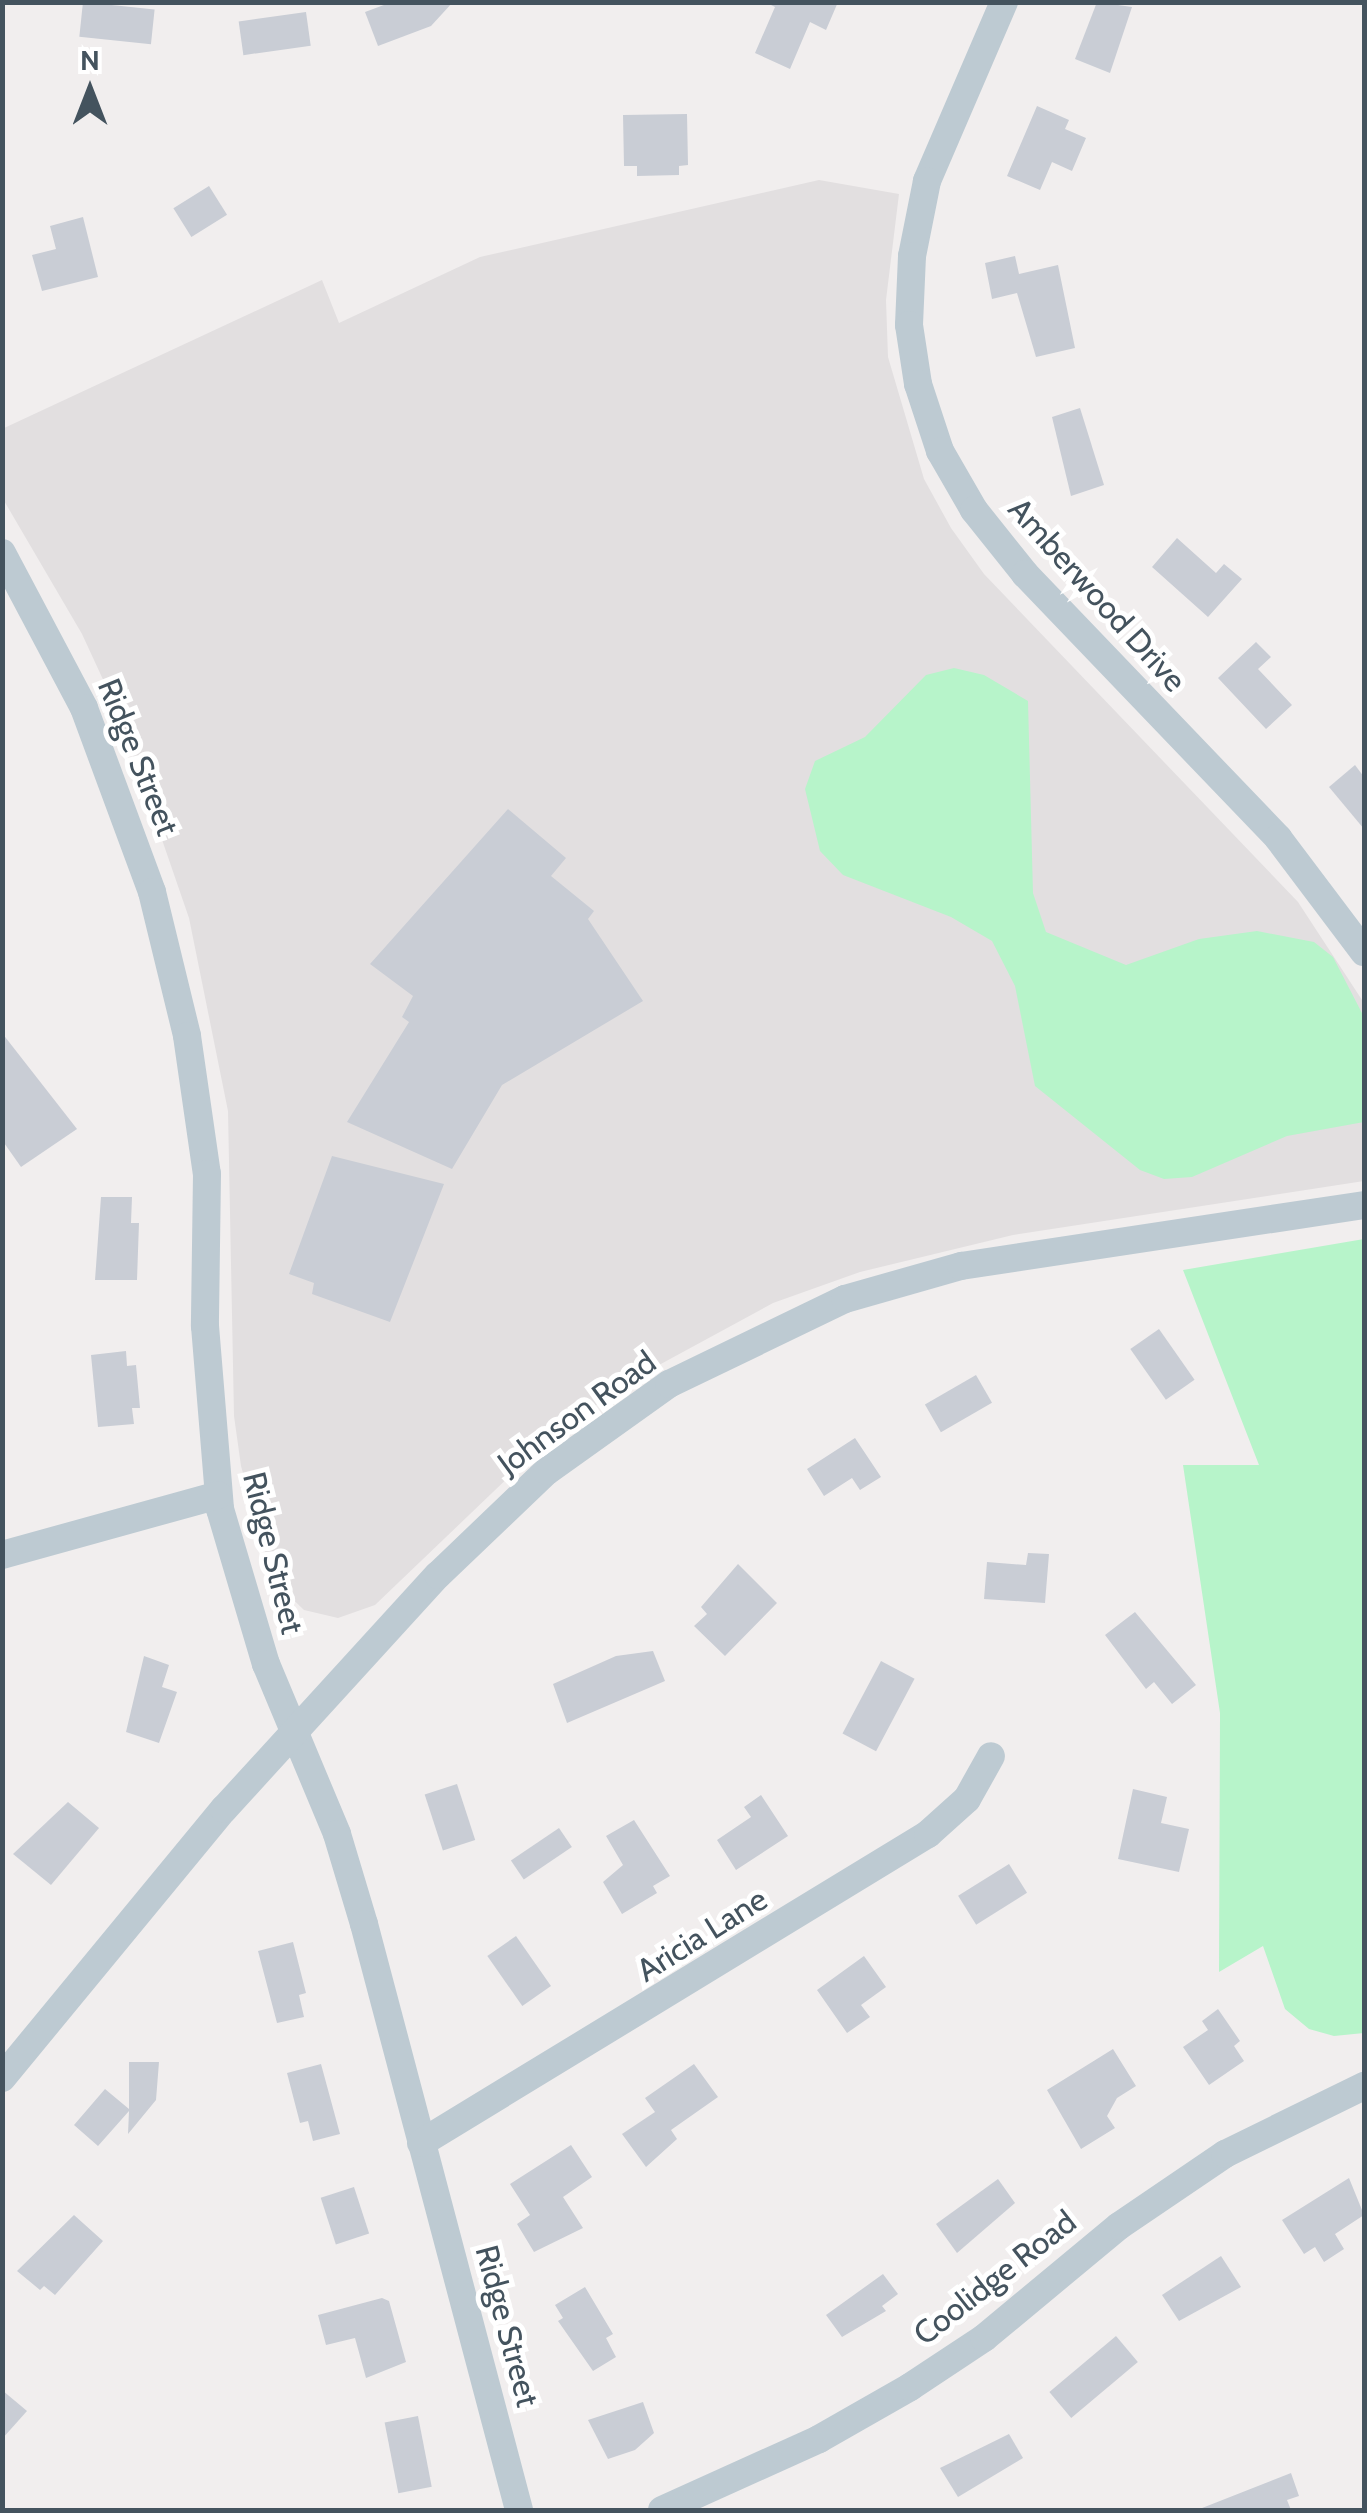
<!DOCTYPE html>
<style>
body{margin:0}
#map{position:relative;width:1367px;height:2513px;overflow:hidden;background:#f1eeee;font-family:Cabin,sans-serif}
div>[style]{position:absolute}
.education>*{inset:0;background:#e2dfe0}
.green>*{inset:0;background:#b7f4ca}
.building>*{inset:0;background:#c9cdd5;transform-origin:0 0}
.minor>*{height:28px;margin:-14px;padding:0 14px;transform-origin:14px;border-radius:14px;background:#bdcad2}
span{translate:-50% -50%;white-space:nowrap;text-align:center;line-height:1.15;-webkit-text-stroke:10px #fff;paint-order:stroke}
.street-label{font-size:32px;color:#44535e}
.frame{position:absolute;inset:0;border:5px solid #44535e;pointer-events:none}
.north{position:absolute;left:40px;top:40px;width:100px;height:100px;-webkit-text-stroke:8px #fff;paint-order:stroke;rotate:0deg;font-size:28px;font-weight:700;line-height:40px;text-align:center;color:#44535e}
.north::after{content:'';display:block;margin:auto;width:35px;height:45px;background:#44535e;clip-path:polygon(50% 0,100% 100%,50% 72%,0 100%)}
</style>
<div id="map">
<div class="education">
<div style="clip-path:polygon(819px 180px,899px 194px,886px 300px,888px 357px,924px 479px,951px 528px,984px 574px,1298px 902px,1364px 1003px,1364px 1181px,1013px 1235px,860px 1272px,773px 1303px,624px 1384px,538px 1449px,375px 1605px,338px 1618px,304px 1610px,273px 1580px,241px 1466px,234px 1416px,228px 1111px,189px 918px,118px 712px,82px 634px,3px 499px,2px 429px,322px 280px,339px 323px,480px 257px)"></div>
</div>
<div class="green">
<div style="clip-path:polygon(954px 668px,984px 675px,1028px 701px,1033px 893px,1046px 932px,1126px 965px,1199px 939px,1257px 931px,1314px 942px,1333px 957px,1364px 1017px,1364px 1122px,1287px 1136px,1192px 1177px,1164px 1179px,1140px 1170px,1035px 1086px,1015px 986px,992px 941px,951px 917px,843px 875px,820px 851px,805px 789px,815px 761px,865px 737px,926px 675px)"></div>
<div style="clip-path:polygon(1364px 1239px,1364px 2033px,1334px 2036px,1309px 2029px,1285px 2009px,1263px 1946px,1219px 1972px,1220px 1713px,1183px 1465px,1259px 1465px,1183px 1270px)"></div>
</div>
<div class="building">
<div style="left:83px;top:2px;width:72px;height:35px;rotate:6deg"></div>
<div style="clip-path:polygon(392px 2px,453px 2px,431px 26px,378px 46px,365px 12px)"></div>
<div style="clip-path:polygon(765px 2px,838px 2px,826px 30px,810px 22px,790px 69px,755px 53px,775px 7px)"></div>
<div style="clip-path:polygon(1097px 2px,1132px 7px,1110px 73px,1075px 59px)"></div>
<div style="left:306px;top:12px;width:34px;height:68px;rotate:82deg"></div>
<div style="clip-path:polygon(1037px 106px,1069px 120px,1065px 129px,1086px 138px,1072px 171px,1052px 162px,1040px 190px,1007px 176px)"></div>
<div style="clip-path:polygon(687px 114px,688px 165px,679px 166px,679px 175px,637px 176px,637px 166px,624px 166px,623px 115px)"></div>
<div style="left:209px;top:186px;width:34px;height:42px;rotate:58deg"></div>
<div style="clip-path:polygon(83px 217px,98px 277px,42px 291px,32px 255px,56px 249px,50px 226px)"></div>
<div style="clip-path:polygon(1015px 256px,1019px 274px,1058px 265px,1075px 348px,1036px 357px,1017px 293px,992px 299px,985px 263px)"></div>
<div style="clip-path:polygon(1080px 408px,1104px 485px,1071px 496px,1052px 417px)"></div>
<div style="clip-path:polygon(1177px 538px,1216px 573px,1224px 564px,1242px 579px,1208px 617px,1152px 567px)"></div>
<div style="clip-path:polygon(1256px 642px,1271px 657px,1258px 669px,1292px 705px,1266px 729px,1218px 678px)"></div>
<div style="clip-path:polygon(1355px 765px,1364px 777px,1364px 829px,1329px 787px)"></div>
<div style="clip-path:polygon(508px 809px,566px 858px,551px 876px,594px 911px,588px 919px,643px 1001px,502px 1085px,452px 1169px,347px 1122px,409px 1022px,402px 1017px,413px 996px,370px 964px)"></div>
<div style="clip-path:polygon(2px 1033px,77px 1129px,21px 1167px,2px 1140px)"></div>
<div style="clip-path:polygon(332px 1156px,444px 1184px,390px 1322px,312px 1294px,314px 1283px,289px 1274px)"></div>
<div style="clip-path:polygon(101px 1197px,132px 1197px,131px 1223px,139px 1223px,137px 1280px,95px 1280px)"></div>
<div style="left:1159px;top:1329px;width:62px;height:35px;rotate:55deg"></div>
<div style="clip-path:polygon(126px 1351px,127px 1366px,136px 1365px,140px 1408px,132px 1408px,134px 1424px,98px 1427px,91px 1355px)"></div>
<div style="left:976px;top:1375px;width:32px;height:59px;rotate:60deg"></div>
<div style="clip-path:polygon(855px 1438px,881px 1477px,860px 1490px,852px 1478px,824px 1496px,807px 1469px)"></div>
<div style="clip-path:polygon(1028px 1553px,1049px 1554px,1045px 1603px,984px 1599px,987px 1562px,1026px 1565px)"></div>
<div style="clip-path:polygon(738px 1564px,777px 1603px,725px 1656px,694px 1626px,707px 1614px,701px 1607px)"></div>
<div style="clip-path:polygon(1135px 1612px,1196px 1685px,1172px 1704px,1154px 1682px,1146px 1689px,1105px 1635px)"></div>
<div style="clip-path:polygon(653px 1651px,665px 1681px,567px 1723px,553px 1684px,616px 1656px)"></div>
<div style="clip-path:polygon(144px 1656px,169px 1665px,162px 1687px,177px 1692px,159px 1743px,126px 1732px)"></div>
<div style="left:881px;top:1661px;width:38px;height:82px;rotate:28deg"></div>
<div style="left:457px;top:1784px;width:59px;height:34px;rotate:72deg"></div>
<div style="clip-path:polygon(1133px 1789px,1167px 1797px,1161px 1823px,1189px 1829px,1179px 1872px,1118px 1859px)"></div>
<div style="clip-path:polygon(761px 1795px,788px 1836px,736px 1870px,717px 1840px,751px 1817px,744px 1807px)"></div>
<div style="clip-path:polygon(68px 1802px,99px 1828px,51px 1885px,13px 1854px)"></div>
<div style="clip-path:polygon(634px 1820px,670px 1876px,653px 1886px,657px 1893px,622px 1914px,603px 1882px,623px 1865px,606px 1836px)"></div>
<div style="left:559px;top:1828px;width:23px;height:58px;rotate:56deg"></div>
<div style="left:1009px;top:1864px;width:34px;height:60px;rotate:58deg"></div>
<div style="left:516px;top:1936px;width:61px;height:35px;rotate:55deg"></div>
<div style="clip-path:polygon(293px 1942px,306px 1993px,299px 1995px,304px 2017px,277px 2023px,258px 1951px)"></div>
<div style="clip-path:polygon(864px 1956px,886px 1987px,861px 2005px,870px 2017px,847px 2033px,817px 1990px)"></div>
<div style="clip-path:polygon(1218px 2009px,1240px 2041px,1234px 2046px,1244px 2061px,1209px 2085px,1183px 2047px,1208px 2030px,1202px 2021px)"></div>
<div style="clip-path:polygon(1113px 2049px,1136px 2086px,1117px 2098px,1107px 2116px,1115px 2128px,1081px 2149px,1047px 2090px)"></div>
<div style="clip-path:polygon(129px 2062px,159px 2062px,156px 2100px,128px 2134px,129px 2111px,98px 2146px,74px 2125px,105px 2089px,129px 2109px)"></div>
<div style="clip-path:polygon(321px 2064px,340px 2134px,313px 2141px,308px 2121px,300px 2123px,287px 2073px)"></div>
<div style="clip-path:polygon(694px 2064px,718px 2097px,671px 2130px,677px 2139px,646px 2167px,622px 2134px,655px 2112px,645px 2098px)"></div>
<div style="clip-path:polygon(571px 2145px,592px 2177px,563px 2197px,583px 2228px,534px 2252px,517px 2224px,530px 2215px,510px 2184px)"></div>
<div style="clip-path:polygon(1349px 2178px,1364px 2215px,1335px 2234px,1344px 2249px,1324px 2262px,1315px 2247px,1304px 2254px,1282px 2220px)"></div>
<div style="clip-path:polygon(998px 2179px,1015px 2203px,957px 2253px,936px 2224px)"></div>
<div style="left:354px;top:2187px;width:49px;height:35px;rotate:72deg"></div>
<div style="clip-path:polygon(74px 2215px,103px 2241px,55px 2295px,44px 2286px,40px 2290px,17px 2271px)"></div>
<div style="clip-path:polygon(1221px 2256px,1241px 2287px,1179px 2321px,1162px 2295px)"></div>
<div style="clip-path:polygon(883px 2274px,898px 2294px,882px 2306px,886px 2311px,842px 2337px,826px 2315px)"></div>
<div style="clip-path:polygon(585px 2287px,613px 2334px,606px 2338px,616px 2357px,593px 2371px,558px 2321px,563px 2318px,555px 2305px)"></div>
<div style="clip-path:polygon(382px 2298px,389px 2301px,406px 2362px,366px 2378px,355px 2338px,326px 2345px,318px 2315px)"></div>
<div style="left:1116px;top:2336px;width:34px;height:87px;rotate:50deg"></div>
<div style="clip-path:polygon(2px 2390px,27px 2411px,2px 2439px)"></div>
<div style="clip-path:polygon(643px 2402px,654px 2433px,635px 2450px,608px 2459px,588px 2420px)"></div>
<div style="left:418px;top:2416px;width:72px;height:34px;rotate:79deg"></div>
<div style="clip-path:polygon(1009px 2434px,1023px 2458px,958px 2497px,940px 2468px)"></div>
<div style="clip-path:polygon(1291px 2473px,1299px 2496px,1287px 2500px,1291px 2510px,1197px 2510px)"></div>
</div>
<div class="minor">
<div style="left:1004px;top:2px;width:195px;rotate:113.3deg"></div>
<div style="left:927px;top:181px;width:76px;rotate:101.3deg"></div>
<div style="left:912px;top:256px;width:69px;rotate:92.5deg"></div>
<div style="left:909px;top:325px;width:60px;rotate:81.3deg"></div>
<div style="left:918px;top:384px;width:71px;rotate:71.8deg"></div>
<div style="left:940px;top:451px;width:68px;rotate:60deg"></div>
<div style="left:974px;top:510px;width:82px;rotate:51.4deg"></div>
<div style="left:1025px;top:574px;width:366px;rotate:46.2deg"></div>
<div style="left:1278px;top:838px;width:143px;rotate:53deg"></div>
<div style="left:2px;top:553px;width:175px;rotate:62.1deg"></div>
<div style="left:84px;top:708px;width:196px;rotate:69.7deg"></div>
<div style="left:152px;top:892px;width:148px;rotate:76.3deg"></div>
<div style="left:187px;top:1036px;width:139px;rotate:81.8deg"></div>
<div style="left:207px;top:1174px;width:152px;rotate:90.8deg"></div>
<div style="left:205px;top:1326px;width:184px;rotate:85.3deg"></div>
<div style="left:220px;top:1509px;width:162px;rotate:73.5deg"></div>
<div style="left:266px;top:1664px;width:184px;rotate:67.3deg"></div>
<div style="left:337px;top:1834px;width:94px;rotate:73.3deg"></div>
<div style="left:364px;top:1924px;width:606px;rotate:75.18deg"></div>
<div style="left:2px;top:1555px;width:224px;rotate:-15.5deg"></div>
<div style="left:2px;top:2078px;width:349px;rotate:-50.5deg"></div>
<div style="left:224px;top:1809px;width:317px;rotate:-47.6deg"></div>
<div style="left:438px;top:1575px;width:151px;rotate:-43.7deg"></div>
<div style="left:547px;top:1471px;width:150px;rotate:-35.5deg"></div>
<div style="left:669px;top:1384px;width:195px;rotate:-25.8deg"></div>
<div style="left:845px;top:1299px;width:121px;rotate:-15.9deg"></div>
<div style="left:961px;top:1266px;width:408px;rotate:-8.6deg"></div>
<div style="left:421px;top:2143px;width:594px;rotate:-31.36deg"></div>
<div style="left:928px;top:1834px;width:52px;rotate:-41.9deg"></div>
<div style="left:967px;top:1799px;width:49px;rotate:-60.8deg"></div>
<div style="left:662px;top:2510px;width:172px;rotate:-24.3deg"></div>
<div style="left:819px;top:2439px;width:105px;rotate:-29.7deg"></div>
<div style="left:910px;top:2387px;width:89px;rotate:-33.5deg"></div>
<div style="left:984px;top:2338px;width:175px;rotate:-39.7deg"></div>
<div style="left:1119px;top:2226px;width:128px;rotate:-34.2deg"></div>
<div style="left:1225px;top:2154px;width:155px;rotate:-26.1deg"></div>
</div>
<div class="street-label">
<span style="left:1097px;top:595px;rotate:48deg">Amberwood Drive</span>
<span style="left:138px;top:757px;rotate:68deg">Ridge Street</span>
<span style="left:577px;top:1413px;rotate:-36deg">Johnson Road</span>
<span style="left:273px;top:1553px;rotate:76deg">Ridge Street</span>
<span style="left:702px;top:1935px;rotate:-32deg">Aricia Lane</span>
<span style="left:995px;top:2278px;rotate:-38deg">Coolidge Road</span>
<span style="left:507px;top:2326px;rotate:75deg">Ridge Street</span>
</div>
<div class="frame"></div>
<div class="north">N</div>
</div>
